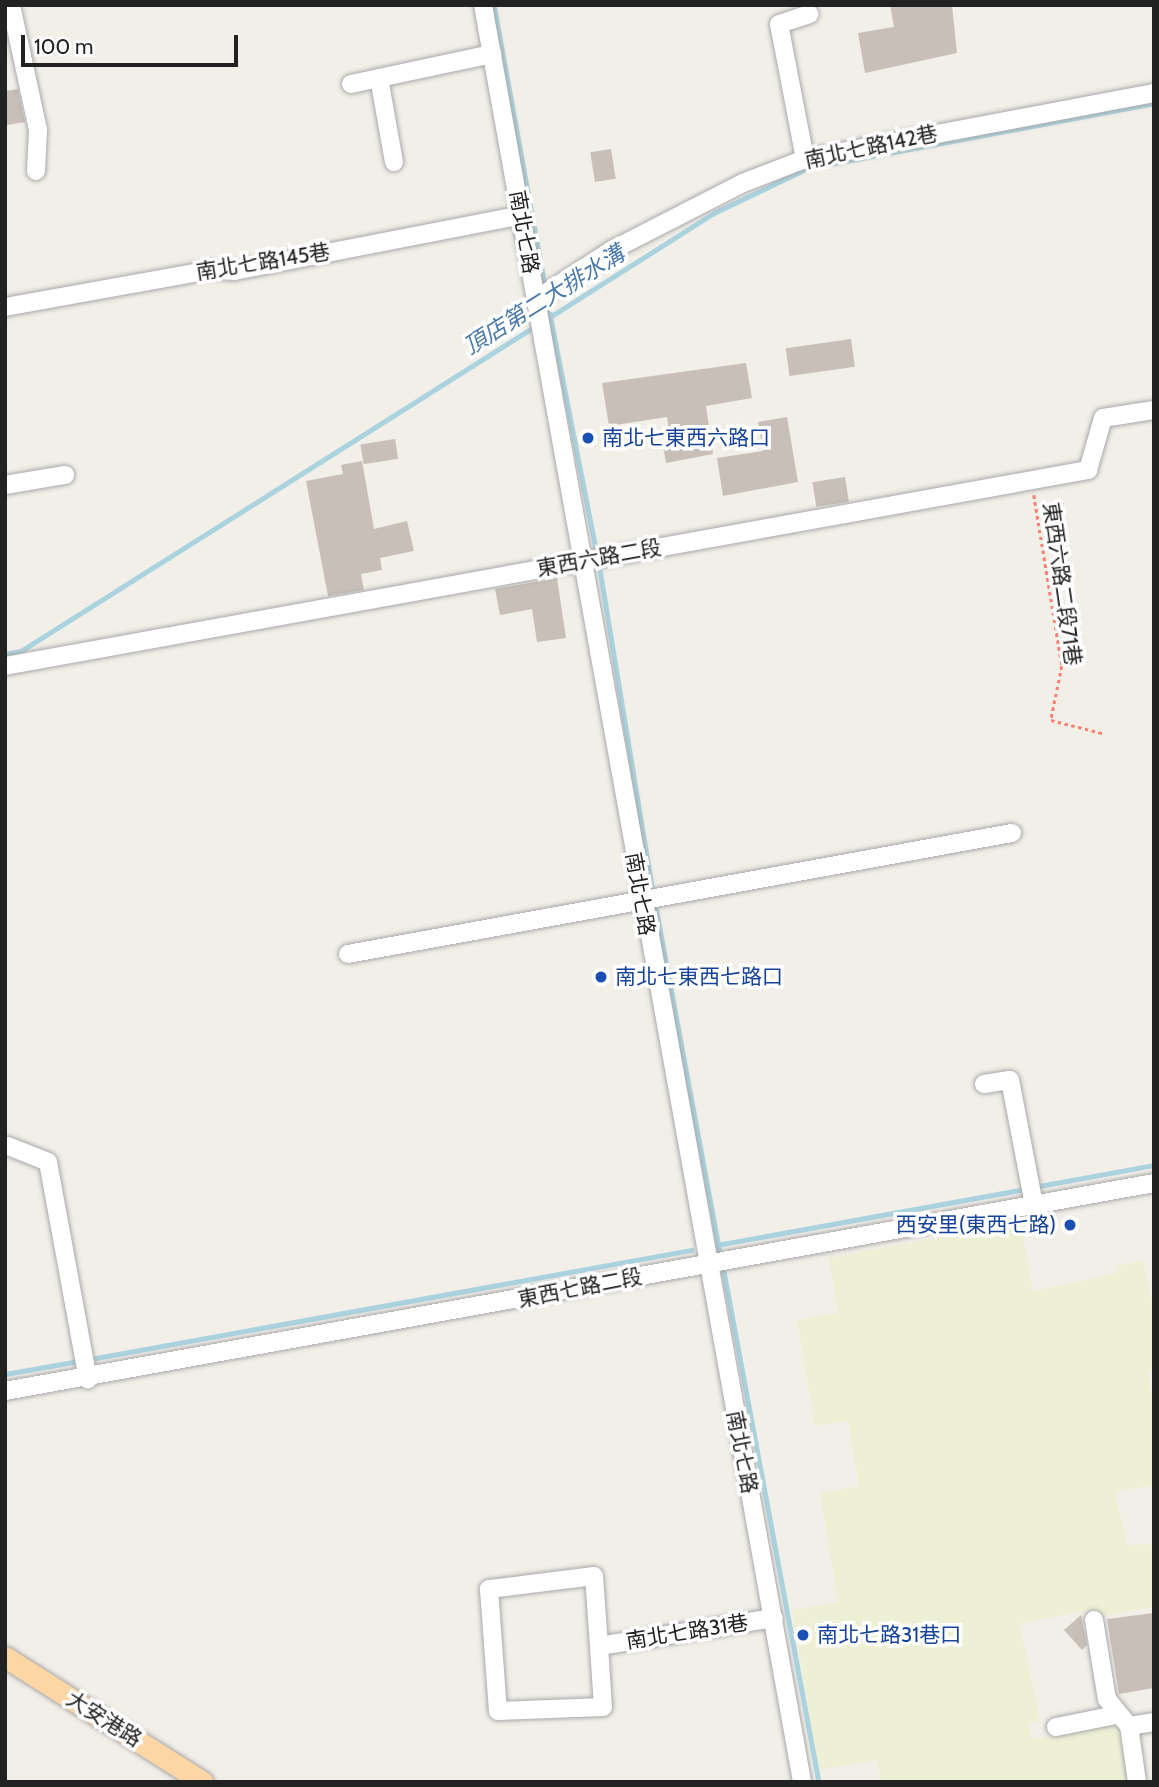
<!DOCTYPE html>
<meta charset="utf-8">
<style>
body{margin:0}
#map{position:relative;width:1159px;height:1787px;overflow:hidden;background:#f2efe9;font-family:Cabin,"Noto Sans TC",sans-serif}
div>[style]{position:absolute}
.farmland>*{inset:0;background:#eef0d5}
.stream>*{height:4.5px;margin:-2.25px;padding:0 2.25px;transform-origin:2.25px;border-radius:2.25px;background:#aad3df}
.building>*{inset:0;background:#c7bfb8;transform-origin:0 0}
.path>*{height:2.5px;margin-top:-1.25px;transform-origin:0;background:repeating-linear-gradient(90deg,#fa8072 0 3.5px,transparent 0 7px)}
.roads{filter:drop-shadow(0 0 2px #a9a9a9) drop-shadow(0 0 2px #a9a9a9)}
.minor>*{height:18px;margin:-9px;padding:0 9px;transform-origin:9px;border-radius:9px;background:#fff}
.major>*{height:21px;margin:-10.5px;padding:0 10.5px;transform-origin:10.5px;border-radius:10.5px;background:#fcd6a4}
.dots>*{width:19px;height:19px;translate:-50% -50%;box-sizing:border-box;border:4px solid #fff;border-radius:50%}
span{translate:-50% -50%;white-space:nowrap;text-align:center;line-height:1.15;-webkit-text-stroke:7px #fff;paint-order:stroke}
.street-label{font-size:21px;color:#222}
.transit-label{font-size:21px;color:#164399}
.left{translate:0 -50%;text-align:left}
.right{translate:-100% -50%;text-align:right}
.water-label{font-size:23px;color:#4a7aab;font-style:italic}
.frame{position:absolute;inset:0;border:7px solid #222;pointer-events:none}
.scale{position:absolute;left:21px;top:35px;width:217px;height:32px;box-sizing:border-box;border:4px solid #222;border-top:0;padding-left:9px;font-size:21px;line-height:24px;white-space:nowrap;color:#222;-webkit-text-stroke:5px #fff;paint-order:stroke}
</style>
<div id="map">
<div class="farmland">
<div style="clip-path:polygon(1020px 1222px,1033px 1291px,1117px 1273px,1115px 1266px,1143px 1261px,1154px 1308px,1154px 1370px,1148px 1371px,1154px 1406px,1154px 1486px,1115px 1491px,1127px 1545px,1154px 1544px,1154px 1607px,1095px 1618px,1093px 1609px,1020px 1624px,1040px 1721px,1029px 1723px,1032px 1739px,1120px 1725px,1129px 1782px,881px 1782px,877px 1760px,818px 1770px,792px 1610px,838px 1602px,820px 1493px,859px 1486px,848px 1421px,815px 1426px,797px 1320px,838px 1313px,829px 1258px)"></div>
</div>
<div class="stream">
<div style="left:494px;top:5px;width:287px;rotate:79.7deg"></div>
<div style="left:547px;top:299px;width:261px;rotate:78.9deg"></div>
<div style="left:550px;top:317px;width:194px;rotate:-32.4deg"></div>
<div style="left:714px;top:213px;width:104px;rotate:-25.6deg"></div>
<div style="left:808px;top:168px;width:352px;rotate:-10.6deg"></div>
<div style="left:596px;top:548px;width:34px;rotate:-7deg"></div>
<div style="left:599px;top:563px;width:334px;rotate:80.7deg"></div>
<div style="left:5px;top:654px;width:16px;rotate:-11deg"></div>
<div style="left:21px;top:651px;width:610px;rotate:-32.28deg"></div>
<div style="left:655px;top:902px;width:362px;rotate:79.5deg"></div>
<div style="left:1034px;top:1187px;width:122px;rotate:-10.4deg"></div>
<div style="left:717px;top:1245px;width:314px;rotate:-10.3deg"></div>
<div style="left:723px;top:1266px;width:525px;rotate:79.46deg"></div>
<div style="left:96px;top:1358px;width:605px;rotate:-10.29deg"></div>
<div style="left:5px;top:1374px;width:69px;rotate:-10deg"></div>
</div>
<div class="building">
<div style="clip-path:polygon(890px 5px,952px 5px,957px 53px,865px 73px,858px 33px,894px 27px)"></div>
<div style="clip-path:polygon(18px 89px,25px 122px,7px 125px,5px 91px)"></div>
<div style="left:611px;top:149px;width:30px;height:21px;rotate:81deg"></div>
<div style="left:851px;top:339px;width:28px;height:66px;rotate:82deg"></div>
<div style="clip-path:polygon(746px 363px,752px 398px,706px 406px,713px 454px,666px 463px,663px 445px,671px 443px,667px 417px,609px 426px,602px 383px)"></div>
<div style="clip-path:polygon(787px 417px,798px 482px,723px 496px,717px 458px,763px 451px,758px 422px)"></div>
<div style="left:395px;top:439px;width:20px;height:35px;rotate:81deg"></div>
<div style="clip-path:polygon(362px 461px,374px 529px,407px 521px,414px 551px,380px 558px,382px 570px,361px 574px,364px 590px,328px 596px,306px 481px,343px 474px,341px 465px)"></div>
<div style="left:845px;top:477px;width:25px;height:33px;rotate:81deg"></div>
<div style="clip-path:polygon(557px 578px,566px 638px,537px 642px,532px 609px,500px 615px,495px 589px)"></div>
<div style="clip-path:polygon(1154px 1613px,1154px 1688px,1119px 1694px,1107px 1619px)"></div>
<div style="clip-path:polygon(1081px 1615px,1087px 1645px,1082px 1650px,1064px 1630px)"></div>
</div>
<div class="path">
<div style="left:1034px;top:495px;width:173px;rotate:80.7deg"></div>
<div style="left:1062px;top:666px;width:55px;rotate:101.5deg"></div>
<div style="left:1051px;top:720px;width:53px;rotate:14.3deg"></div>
</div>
<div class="roads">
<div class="minor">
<div style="left:11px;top:5px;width:128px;rotate:77.8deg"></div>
<div style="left:38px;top:130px;width:41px;rotate:92.8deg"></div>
<div style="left:483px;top:5px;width:1805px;rotate:79.82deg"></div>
<div style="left:351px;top:84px;width:29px;rotate:-12deg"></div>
<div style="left:805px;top:159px;width:137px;rotate:-100.9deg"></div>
<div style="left:779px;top:24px;width:32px;rotate:-18deg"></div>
<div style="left:394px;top:162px;width:85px;rotate:-100.1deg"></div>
<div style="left:379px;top:78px;width:116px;rotate:-12deg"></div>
<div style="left:535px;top:300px;width:92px;rotate:-33deg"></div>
<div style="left:612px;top:250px;width:147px;rotate:-27.1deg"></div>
<div style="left:743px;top:183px;width:66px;rotate:-21.2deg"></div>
<div style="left:805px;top:159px;width:355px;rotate:-10.7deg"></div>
<div style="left:5px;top:307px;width:209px;rotate:-10.2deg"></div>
<div style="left:211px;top:270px;width:23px;rotate:2deg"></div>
<div style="left:234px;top:271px;width:292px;rotate:-11deg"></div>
<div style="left:5px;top:485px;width:61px;rotate:-9.5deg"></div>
<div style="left:5px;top:666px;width:1101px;rotate:-10.26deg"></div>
<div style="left:1088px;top:470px;width:54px;rotate:-73.9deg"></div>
<div style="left:1103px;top:418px;width:52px;rotate:-8.9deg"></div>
<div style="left:348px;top:954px;width:675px;rotate:-10.33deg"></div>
<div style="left:984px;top:1084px;width:26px;rotate:-9deg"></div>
<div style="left:1010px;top:1080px;width:127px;rotate:79.1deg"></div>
<div style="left:8px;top:1146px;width:43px;rotate:21.8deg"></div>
<div style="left:48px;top:1162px;width:221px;rotate:79.6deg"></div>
<div style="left:5px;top:1391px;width:1168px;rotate:-10.26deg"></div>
<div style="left:1094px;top:1620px;width:80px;rotate:80.7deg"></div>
<div style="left:1107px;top:1699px;width:35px;rotate:51deg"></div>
<div style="left:599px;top:1646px;width:70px;rotate:-94.1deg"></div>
<div style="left:594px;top:1576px;width:106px;rotate:172.9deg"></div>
<div style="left:489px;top:1589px;width:122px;rotate:85.8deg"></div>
<div style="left:498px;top:1711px;width:105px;rotate:-2.2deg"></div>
<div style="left:603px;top:1707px;width:61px;rotate:-93.8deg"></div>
<div style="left:599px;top:1646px;width:177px;rotate:-9.1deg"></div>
<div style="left:1056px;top:1727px;width:61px;rotate:-11.3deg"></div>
<div style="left:1137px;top:1782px;width:57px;rotate:-98.1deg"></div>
<div style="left:1129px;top:1726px;width:25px;rotate:-9deg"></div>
</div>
<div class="major">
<div style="left:5px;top:1657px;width:234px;rotate:32.3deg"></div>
</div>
</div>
<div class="dots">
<div style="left:588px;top:438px;background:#1a4fb4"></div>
<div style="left:601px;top:977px;background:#1a4fb4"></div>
<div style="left:1070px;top:1225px;background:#1a4fb4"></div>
<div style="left:803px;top:1635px;background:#1a4fb4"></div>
</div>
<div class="street-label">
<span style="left:871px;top:147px;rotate:-12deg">南北七路142巷</span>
<span style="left:524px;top:232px;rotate:80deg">南北七路</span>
<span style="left:263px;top:262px;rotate:-9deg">南北七路145巷</span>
<span style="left:599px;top:558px;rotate:-10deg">東西六路二段</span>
<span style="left:1062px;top:584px;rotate:82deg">東西六路二段71巷</span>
<span style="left:640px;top:894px;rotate:80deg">南北七路</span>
<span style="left:580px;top:1288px;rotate:-11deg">東西七路二段</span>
<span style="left:742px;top:1452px;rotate:79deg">南北七路</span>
<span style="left:687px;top:1632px;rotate:-9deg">南北七路31巷</span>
<span style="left:104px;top:1719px;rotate:32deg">大安港路</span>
</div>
<div class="transit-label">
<span class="left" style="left:602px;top:438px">南北七東西六路口</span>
<span class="left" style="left:615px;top:977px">南北七東西七路口</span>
<span class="right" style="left:1056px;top:1225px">西安里(東西七路)</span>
<span class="left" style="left:817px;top:1635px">南北七路31巷口</span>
</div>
<div class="water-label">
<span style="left:544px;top:300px;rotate:-32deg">頂店第二大排水溝</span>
</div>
<div class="frame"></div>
<div class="scale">100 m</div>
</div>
